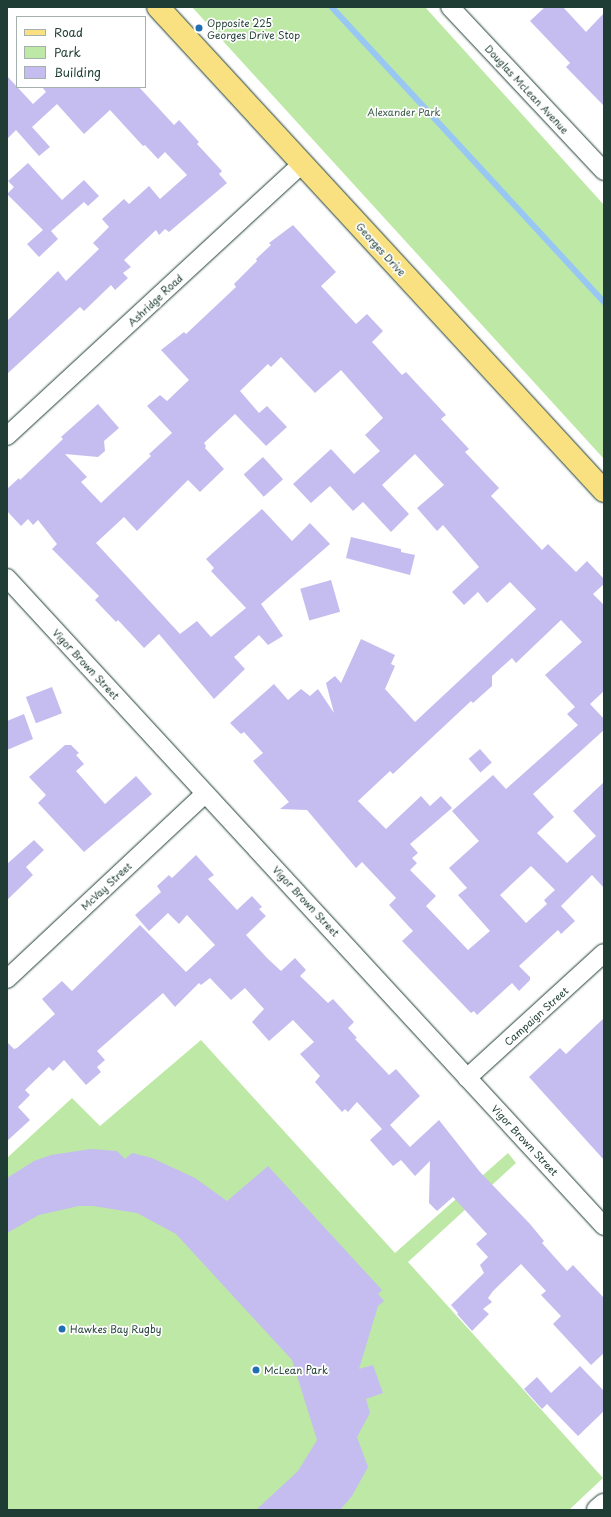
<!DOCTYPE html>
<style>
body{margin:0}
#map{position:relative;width:611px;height:1517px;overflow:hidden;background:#fff;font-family:"Playpen Sans",sans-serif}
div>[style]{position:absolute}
.green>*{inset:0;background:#bee8a5}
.stream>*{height:5.5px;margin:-2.75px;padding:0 2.75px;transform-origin:2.75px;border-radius:2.75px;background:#99c7f4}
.building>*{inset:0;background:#c5bdef;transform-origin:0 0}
.roads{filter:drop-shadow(0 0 1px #1f3d34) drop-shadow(0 0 1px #1f3d34)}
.street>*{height:18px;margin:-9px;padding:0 9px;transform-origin:9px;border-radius:9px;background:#fff}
.secondary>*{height:22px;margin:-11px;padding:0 11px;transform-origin:11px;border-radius:11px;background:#fff}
.primary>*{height:22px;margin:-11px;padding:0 11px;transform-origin:11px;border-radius:11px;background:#f9e181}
.dots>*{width:11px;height:11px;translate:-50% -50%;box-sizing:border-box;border:2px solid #fff;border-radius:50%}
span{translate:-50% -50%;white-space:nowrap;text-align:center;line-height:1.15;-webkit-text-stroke:3.5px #fff;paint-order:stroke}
.poi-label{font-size:10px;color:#1f3d34}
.left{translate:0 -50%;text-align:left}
.street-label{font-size:10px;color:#1f3d34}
.park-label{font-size:10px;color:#3f5f4b}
.frame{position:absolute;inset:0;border:8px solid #1f3d34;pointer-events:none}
.legend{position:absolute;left:16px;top:16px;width:130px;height:72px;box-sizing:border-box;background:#fff;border:1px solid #a5b1ae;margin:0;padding:5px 7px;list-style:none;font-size:12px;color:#1f3d34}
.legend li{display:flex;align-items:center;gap:8px;height:20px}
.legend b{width:20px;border:1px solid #a5b1ae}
</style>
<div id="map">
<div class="green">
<div style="clip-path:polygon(192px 7px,425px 7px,604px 205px,604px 459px)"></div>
<div style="clip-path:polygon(201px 1040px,395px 1253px,508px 1153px,516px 1163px,408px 1262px,603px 1478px,569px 1510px,7px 1510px,7px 1158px,72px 1098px,100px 1126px)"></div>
</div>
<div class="stream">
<div style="left:332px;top:7px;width:401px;rotate:47.3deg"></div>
</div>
<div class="building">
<div style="clip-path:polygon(545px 7px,563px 7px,586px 32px,604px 13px,604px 106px,566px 67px,570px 63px,530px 21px)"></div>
<div style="clip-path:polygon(7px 76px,33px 104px,46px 92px,42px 87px,139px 87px,174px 125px,179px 120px,199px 142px,197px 144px,222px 171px,219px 174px,227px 183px,169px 232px,165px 229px,159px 235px,156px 230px,124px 260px,131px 267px,123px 273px,128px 278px,115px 290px,111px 285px,84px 311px,80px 307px,7px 374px,7px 321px,58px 271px,66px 281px,99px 249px,93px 243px,109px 227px,102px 219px,124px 199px,129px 204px,149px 186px,160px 199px,187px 175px,165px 152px,158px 159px,145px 145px,143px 146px,110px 110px,84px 134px,57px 104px,32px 127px,50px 147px,39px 156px,16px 130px,7px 139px)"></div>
<div style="clip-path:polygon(28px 163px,62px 200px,84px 180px,99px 196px,88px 206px,84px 202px,51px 231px,58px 239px,39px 257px,27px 244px,43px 230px,7px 194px,14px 187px,8px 181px)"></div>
<div style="clip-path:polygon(evenodd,293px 225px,336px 272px,321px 286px,356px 324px,367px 314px,383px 331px,372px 342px,402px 375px,406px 372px,446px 415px,441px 419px,469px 449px,465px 452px,499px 488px,491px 496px,542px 550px,548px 544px,576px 572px,587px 561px,604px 579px,604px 584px,593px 594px,604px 605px,604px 691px,590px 704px,604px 719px,604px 730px,533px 794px,554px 817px,537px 833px,567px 863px,596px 836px,573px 811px,604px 782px,604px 888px,592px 875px,561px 906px,575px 921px,561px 934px,558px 930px,519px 966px,530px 977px,530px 980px,519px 991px,512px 983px,477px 1015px,474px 1011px,471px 1013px,402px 941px,413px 931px,389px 905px,396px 898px,362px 862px,356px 868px,307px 810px,280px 809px,289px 802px,253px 761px,263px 753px,244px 732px,241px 734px,230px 723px,274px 684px,288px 700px,301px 689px,310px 696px,318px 689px,334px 713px,326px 683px,335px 676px,341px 683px,361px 639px,395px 655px,391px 664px,395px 666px,385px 689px,415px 722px,536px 609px,510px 582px,487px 603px,478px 592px,464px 605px,452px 592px,479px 567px,443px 525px,437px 531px,417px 508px,444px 485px,415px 454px,382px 485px,409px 514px,391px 532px,363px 502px,353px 511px,330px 486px,311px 503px,293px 484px,331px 449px,354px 474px,380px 451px,365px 435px,383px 418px,341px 370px,315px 393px,281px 357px,271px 367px,268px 364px,240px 391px,259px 413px,267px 406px,287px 427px,266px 446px,235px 414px,204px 443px,206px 446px,205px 448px,224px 469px,200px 492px,188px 480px,137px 531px,124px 517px,96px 543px,180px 634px,197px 621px,211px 637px,246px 608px,211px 571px,214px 568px,206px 559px,262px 509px,292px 541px,310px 523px,330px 544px,261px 604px,283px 636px,268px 645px,259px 635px,234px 657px,245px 669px,214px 699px,159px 634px,144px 648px,118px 620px,116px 622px,95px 600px,99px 596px,52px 549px,57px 544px,38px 520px,33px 525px,28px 519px,21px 526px,7px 511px,7px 489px,19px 478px,20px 480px,63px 439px,61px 437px,98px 404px,119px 428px,104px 441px,105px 451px,98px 457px,65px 454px,87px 477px,81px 482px,101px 503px,151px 456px,149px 454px,172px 433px,147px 406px,160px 395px,167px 401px,189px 380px,161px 350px,184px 332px,186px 334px,236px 287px,234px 284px,257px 261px,256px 259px,271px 245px,269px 243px,293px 225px,561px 620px,582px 642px,545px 675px,575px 707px,567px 714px,578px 725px,506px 789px,493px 775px,452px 811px,479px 841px,449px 868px,467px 888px,458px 895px,490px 931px,468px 950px,426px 906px,436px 896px,410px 870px,417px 863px,412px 858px,418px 853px,410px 844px,452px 808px,441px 796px,430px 806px,421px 796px,386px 829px,358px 801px,390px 771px,393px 774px,471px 701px,473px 703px,492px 686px,492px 676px,512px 658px,516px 663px,561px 620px,293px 225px,531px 866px,555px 890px,544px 900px,547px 904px,526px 923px,500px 895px,531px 866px)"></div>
<div style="left:263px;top:457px;width:30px;height:26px;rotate:48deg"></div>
<div style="clip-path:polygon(351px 537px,401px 549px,401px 552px,415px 555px,410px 575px,346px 558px)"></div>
<div style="left:331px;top:580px;width:33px;height:32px;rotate:74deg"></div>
<div style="left:52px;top:687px;width:28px;height:28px;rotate:69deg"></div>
<div style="clip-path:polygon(24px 714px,33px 739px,7px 750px,7px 721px)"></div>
<div style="clip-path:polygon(65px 745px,71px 745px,79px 753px,76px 755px,84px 764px,76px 771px,105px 804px,136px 776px,152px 794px,84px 852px,38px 803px,46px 795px,29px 777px)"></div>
<div style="left:480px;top:749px;width:18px;height:15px;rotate:49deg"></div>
<div style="clip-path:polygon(34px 840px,44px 850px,26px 867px,33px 875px,7px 900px,7px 864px)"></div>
<div style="clip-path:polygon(196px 855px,214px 875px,208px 879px,237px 910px,252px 896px,262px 907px,259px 909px,266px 916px,246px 935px,268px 959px,281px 971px,295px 958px,306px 970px,300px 976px,328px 1003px,333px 999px,354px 1022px,348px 1028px,357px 1038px,355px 1039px,389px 1075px,396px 1069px,420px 1096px,390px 1125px,410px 1147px,439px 1120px,480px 1172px,530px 1224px,544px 1241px,542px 1243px,567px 1271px,573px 1265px,604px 1298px,604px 1353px,591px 1365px,553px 1324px,561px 1316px,541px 1295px,546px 1291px,521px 1264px,493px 1291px,488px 1298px,492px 1302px,483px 1309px,489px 1314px,472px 1331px,457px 1314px,458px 1313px,451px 1305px,484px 1273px,480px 1265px,488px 1257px,476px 1244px,487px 1234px,453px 1197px,437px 1211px,429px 1203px,430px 1161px,415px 1176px,401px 1160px,393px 1166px,370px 1140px,382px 1129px,357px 1102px,348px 1112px,345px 1109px,342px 1112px,315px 1082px,320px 1076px,300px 1054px,314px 1042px,293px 1020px,269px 1041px,252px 1022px,264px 1009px,245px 988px,231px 1000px,210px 978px,201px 985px,199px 983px,175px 1007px,163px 993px,97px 1051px,105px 1060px,97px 1067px,101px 1072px,86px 1085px,64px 1060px,53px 1071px,49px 1067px,25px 1090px,30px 1095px,18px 1107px,30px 1120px,7px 1141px,7px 1042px,14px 1049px,17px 1048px,55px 1014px,42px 999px,62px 981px,72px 991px,140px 925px,186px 972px,215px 945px,187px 915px,179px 924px,168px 913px,149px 931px,135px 915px,161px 892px,157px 886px,169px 875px,172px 878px)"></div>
<div style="clip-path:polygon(604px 1018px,604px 1160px,529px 1077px,560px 1048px,566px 1054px)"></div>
<div style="clip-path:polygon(91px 1149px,117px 1151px,125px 1159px,132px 1153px,152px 1158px,195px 1178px,227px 1201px,268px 1166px,382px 1290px,378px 1294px,384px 1301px,378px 1306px,359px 1369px,373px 1365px,383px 1393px,366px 1399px,370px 1413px,357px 1437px,368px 1467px,352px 1496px,340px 1510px,256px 1510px,298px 1471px,317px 1440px,292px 1360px,176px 1234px,137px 1213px,93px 1206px,79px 1206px,39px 1215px,7px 1233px,7px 1178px,34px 1161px,51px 1155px)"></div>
<div style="clip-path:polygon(580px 1366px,604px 1391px,604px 1411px,578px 1436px,547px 1404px,542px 1409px,524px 1389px,537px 1377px,551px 1393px)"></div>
</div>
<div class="roads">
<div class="street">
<div style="left:450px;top:7px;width:225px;rotate:46.8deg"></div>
<div style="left:7px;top:436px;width:401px;rotate:-42.7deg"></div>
<div style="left:7px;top:578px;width:881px;rotate:47.35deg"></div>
<div style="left:7px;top:979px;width:271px;rotate:-43.1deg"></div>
<div style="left:467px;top:1078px;width:185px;rotate:-42.4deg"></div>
</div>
<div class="secondary">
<div style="left:598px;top:1510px;width:8px;rotate:-40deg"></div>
</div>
<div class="primary">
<div style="left:158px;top:7px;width:658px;rotate:47.34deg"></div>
</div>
</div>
<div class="dots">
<div style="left:199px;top:28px;background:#1f6fb2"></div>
<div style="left:62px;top:1329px;background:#1f6fb2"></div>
<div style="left:256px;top:1370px;background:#1f6fb2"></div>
</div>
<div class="poi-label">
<span class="left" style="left:207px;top:28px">Opposite 225<br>Georges Drive Stop</span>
<span class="left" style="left:70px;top:1329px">Hawkes Bay Rugby</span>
<span class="left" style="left:264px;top:1370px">McLean Park</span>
</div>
<div class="street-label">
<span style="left:527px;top:89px;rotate:47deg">Douglas McLean Avenue</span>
<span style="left:381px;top:249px;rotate:48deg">Georges Drive</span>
<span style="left:155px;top:300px;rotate:-43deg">Ashridge Road</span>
<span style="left:86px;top:664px;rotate:47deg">Vigor Brown Street</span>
<span style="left:106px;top:886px;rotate:-43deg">McVay Street</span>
<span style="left:306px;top:901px;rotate:47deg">Vigor Brown Street</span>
<span style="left:536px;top:1016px;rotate:-42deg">Campaign Street</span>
<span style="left:525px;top:1140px;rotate:47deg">Vigor Brown Street</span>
</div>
<div class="park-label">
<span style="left:404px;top:112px">Alexander Park</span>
</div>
<div class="frame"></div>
<ul class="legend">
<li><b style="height:5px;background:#f9e181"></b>Road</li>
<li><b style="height:11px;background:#bee8a5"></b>Park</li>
<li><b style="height:11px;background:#c5bdef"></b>Building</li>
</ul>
</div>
